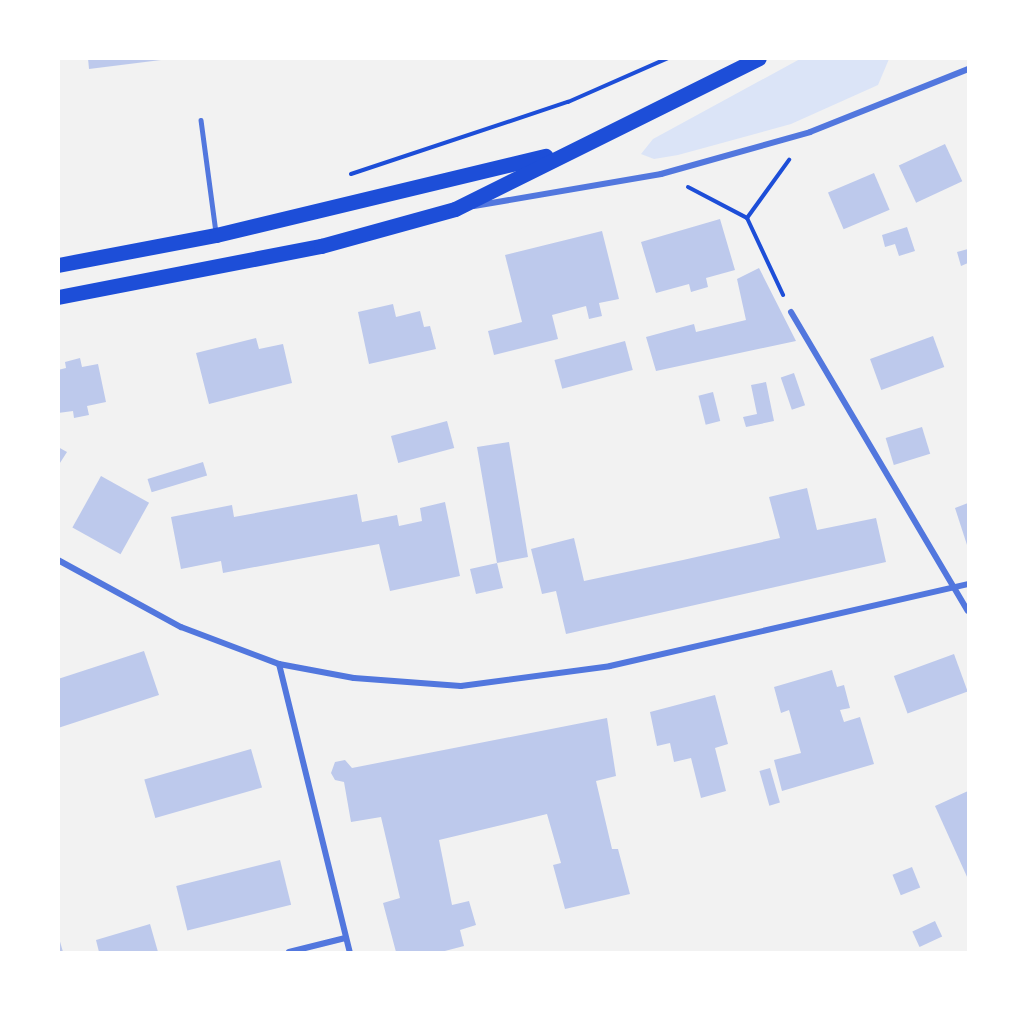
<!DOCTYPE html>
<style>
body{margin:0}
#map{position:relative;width:1027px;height:1011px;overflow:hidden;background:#f2f2f2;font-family:Jost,sans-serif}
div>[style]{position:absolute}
.green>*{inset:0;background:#dbe4f7}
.building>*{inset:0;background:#bdc9ec;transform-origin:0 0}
.path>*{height:4px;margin:-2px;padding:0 2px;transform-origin:2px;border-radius:2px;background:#1d4ed8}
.service>*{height:4.5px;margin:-2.25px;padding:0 2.25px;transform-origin:2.25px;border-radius:2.25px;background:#5277de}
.minor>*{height:6px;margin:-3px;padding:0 3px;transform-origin:3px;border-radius:3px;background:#5277de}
.primary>*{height:15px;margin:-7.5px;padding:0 7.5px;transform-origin:7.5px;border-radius:7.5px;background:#1d4ed8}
span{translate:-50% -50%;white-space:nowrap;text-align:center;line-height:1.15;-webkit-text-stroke:6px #fff;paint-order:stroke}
.frame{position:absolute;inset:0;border:60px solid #fff;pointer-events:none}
</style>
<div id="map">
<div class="green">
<div style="clip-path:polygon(800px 59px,889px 59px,878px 85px,791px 124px,678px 155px,654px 159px,641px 154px,653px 139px)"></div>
</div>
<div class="building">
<div style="clip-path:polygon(88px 58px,161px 58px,161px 60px,89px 69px)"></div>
<div style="left:945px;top:144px;width:41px;height:51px;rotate:65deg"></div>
<div style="left:874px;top:173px;width:40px;height:50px;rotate:67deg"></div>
<div style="clip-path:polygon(720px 219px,735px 270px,706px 278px,708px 287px,691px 292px,689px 284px,656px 293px,641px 242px)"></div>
<div style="clip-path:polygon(907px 227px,915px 251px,899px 256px,895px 244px,885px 247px,882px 235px)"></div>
<div style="clip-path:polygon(602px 231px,619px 299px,599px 303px,602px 316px,589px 319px,586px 306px,552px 315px,558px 339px,494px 355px,488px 331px,522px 322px,505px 255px)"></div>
<div style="clip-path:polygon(968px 249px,968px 263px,961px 266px,957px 252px)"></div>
<div style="clip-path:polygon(759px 268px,796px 341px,656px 371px,646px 337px,694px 324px,696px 332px,746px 320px,737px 279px)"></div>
<div style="clip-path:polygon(393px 304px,396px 317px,420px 311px,424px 327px,430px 326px,436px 349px,369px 364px,358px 312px)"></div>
<div style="left:933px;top:336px;width:33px;height:67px;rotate:70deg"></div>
<div style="clip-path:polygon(256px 338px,259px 349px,283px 344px,292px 383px,209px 404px,196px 353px)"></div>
<div style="left:625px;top:341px;width:30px;height:73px;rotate:75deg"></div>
<div style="clip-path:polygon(80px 358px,82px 367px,98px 364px,106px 402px,87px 406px,89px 415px,74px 418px,73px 411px,58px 413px,58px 370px,66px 368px,65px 362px)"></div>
<div style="left:794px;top:373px;width:34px;height:14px;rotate:71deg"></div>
<div style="clip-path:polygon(766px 382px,774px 421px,746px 427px,743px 417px,757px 414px,751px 385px)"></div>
<div style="left:713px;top:392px;width:30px;height:15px;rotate:76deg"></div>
<div style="left:447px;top:421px;width:28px;height:58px;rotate:75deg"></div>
<div style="left:922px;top:427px;width:28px;height:38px;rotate:73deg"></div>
<div style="clip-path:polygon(509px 442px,528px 557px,497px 563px,503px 588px,476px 594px,470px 569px,497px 563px,477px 447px)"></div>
<div style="clip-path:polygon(58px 447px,67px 452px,58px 466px)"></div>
<div style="left:203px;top:462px;width:14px;height:58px;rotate:73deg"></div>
<div style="left:101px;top:476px;width:55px;height:59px;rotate:29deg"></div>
<div style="clip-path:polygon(807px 488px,817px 530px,876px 518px,886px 562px,566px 634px,556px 591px,542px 594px,531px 549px,574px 538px,584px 581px,683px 560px,780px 538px,769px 497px)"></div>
<div style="clip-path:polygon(357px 494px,362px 522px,397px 515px,399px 526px,422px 521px,420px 508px,445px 502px,460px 576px,390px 591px,379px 544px,223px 573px,221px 561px,181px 569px,171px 517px,232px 505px,234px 517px)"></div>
<div style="clip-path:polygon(968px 503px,968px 548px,955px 508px)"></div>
<div style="clip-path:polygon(144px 651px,159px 695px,58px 728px,58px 679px)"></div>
<div style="left:954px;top:654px;width:40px;height:64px;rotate:70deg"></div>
<div style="clip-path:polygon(832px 670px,837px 687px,844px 685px,850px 708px,840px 710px,844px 722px,860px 717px,874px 764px,782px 791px,774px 760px,801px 753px,789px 710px,781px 713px,774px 687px)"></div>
<div style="clip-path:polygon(715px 695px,728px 744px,715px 748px,726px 791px,701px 798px,691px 758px,674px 762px,670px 743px,657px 746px,650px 712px)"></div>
<div style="clip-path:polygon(607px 718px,616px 776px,596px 781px,612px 849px,618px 849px,630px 894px,565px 909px,553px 865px,561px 863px,547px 814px,439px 840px,452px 905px,469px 901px,476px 925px,460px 930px,464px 946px,441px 952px,396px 952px,383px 903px,400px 898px,381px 817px,351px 822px,344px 782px,335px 780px,331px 773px,335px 762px,345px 760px,352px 768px)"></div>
<div style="left:251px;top:749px;width:40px;height:111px;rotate:74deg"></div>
<div style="left:770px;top:768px;width:36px;height:11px;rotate:74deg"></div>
<div style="clip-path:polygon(968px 791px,968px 879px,935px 806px)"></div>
<div style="left:280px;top:860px;width:46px;height:107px;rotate:76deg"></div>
<div style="left:912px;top:867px;width:22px;height:21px;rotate:68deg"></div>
<div style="left:935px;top:921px;width:17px;height:25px;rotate:65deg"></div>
<div style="clip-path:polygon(150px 924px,158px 952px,99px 952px,96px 940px)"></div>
<div style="clip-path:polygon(58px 938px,59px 938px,63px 952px,58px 952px)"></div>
</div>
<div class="path">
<div style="left:351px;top:174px;width:229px;rotate:-18.4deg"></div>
<div style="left:568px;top:102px;width:109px;rotate:-23.7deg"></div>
<div style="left:688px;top:187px;width:67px;rotate:27.7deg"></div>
<div style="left:747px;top:218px;width:85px;rotate:64.9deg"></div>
<div style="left:747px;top:218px;width:72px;rotate:-54.1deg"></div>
</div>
<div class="service">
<div style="left:201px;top:120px;width:113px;rotate:82.4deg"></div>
</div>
<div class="minor">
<div style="left:474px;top:206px;width:190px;rotate:-9.7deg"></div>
<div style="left:661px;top:174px;width:155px;rotate:-15.7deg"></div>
<div style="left:810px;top:132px;width:170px;rotate:-21.7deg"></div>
<div style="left:791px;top:312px;width:347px;rotate:59.4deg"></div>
<div style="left:58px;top:560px;width:140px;rotate:28.6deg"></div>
<div style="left:181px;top:627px;width:105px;rotate:20.7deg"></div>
<div style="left:279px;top:664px;width:76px;rotate:10.6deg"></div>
<div style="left:354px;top:678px;width:107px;rotate:4.3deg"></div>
<div style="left:461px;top:686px;width:150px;rotate:-7.6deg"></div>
<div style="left:610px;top:666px;width:367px;rotate:-12.9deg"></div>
<div style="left:279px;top:664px;width:297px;rotate:76.2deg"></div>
<div style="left:289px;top:952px;width:58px;rotate:-14deg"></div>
</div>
<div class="primary">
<div style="left:58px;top:265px;width:161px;rotate:-10.8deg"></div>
<div style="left:216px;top:235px;width:339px;rotate:-13.5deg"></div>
<div style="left:58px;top:297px;width:268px;rotate:-11deg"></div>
<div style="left:321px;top:246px;width:139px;rotate:-15.4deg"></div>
<div style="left:455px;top:209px;width:339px;rotate:-26.4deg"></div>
</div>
<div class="frame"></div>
</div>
